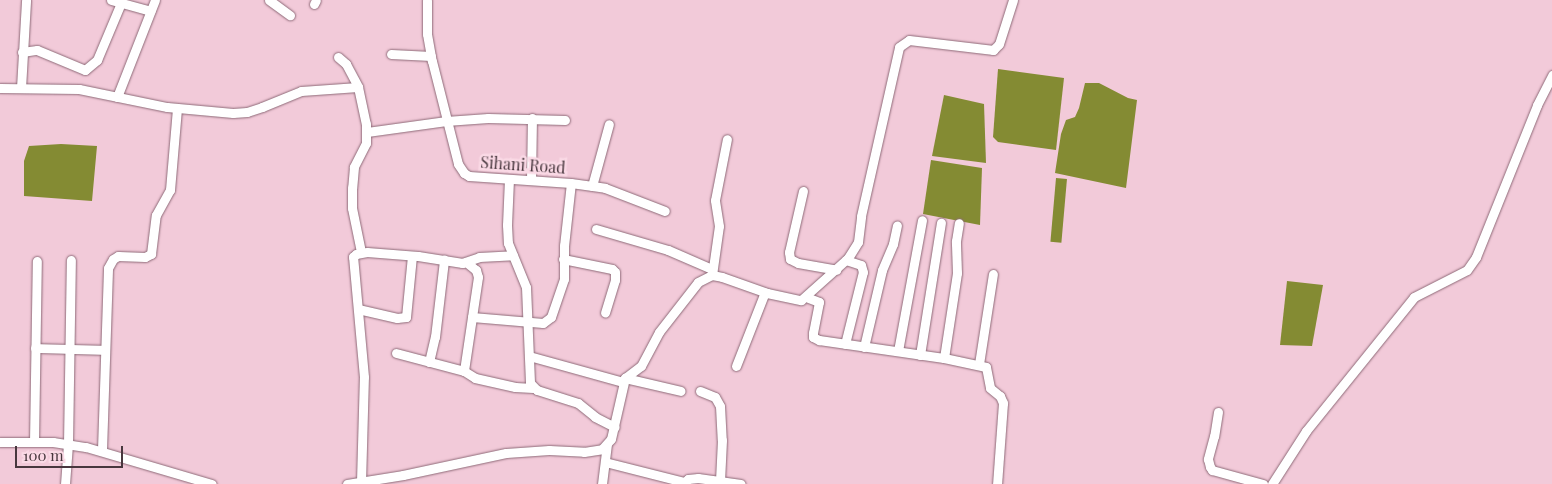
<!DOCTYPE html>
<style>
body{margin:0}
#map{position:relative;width:1552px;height:484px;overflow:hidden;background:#f2cad9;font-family:"Playfair Display",serif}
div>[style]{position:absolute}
.water>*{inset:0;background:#848b33;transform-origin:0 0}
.roads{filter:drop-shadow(0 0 1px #8e6a78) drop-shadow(0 0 1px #8e6a78)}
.minor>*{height:9px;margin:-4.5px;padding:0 4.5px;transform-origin:4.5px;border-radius:4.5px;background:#fff}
span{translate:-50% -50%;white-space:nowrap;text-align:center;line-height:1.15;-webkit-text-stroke:5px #fad9e5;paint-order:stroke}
.street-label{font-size:16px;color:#48373e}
.scale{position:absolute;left:15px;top:446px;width:108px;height:22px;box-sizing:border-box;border:2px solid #48373e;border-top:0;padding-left:6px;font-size:15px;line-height:18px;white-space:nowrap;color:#48373e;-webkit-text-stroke:4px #fad9e5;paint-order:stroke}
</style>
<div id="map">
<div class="water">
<div style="clip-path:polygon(998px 69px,1064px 78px,1056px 150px,998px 142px,993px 137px)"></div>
<div style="clip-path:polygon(1085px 83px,1099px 83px,1128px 98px,1137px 100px,1126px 188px,1055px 173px,1061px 134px,1066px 120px,1075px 117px,1079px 108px)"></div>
<div style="clip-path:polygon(944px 95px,984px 104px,986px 163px,932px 156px)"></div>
<div style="clip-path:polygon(61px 144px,97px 146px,92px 201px,24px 196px,24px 161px,29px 146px)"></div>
<div style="clip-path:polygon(931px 160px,982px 168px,980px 225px,923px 214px)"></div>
<div style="left:1056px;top:178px;width:11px;height:64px;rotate:5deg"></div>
<div style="clip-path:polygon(1287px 281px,1323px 285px,1312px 346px,1280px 345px)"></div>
</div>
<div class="roads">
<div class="minor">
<div style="left:111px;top:0;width:41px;rotate:15.4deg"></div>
<div style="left:269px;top:0;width:26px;rotate:36deg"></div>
<div style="left:427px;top:0;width:34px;rotate:90deg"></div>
<div style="left:427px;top:34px;width:27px;rotate:80deg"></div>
<div style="left:432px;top:61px;width:106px;rotate:75.8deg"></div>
<div style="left:458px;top:164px;width:11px;rotate:56deg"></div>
<div style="left:464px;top:173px;width:6px;rotate:31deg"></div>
<div style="left:469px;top:176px;width:102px;rotate:3.9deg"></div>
<div style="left:571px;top:183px;width:34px;rotate:8deg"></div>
<div style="left:605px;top:188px;width:64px;rotate:21deg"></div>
<div style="left:314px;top:4px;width:4px;rotate:-63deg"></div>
<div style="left:22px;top:52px;width:15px;rotate:-8deg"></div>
<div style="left:37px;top:50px;width:52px;rotate:22.6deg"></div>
<div style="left:85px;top:70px;width:16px;rotate:-40deg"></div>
<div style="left:97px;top:60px;width:62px;rotate:-67.2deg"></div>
<div style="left:391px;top:54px;width:40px;rotate:2.9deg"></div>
<div style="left:338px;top:57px;width:11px;rotate:41deg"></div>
<div style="left:346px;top:64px;width:26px;rotate:62deg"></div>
<div style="left:358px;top:87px;width:38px;rotate:78deg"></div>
<div style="left:366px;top:124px;width:19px;rotate:90deg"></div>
<div style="left:366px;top:143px;width:27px;rotate:117deg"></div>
<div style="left:354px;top:167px;width:21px;rotate:95deg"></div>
<div style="left:352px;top:188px;width:20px;rotate:90deg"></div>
<div style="left:352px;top:208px;width:45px;rotate:78.4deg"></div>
<div style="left:0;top:88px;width:79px;rotate:0.7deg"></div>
<div style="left:79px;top:89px;width:90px;rotate:11.6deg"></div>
<div style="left:167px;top:107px;width:66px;rotate:5.2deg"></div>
<div style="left:233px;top:113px;width:14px;rotate:-4deg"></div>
<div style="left:247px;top:112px;width:16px;rotate:-18deg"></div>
<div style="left:262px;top:107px;width:42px;rotate:-22.3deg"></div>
<div style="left:301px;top:91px;width:57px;rotate:-4deg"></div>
<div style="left:21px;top:88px;width:88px;rotate:-86.7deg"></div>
<div style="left:117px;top:97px;width:104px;rotate:-68.6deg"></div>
<div style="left:367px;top:132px;width:80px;rotate:-7.9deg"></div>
<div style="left:446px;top:121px;width:42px;rotate:-4.1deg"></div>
<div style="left:488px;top:118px;width:77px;rotate:1.5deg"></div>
<div style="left:509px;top:179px;width:46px;rotate:92.5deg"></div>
<div style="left:507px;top:225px;width:18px;rotate:87deg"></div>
<div style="left:508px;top:243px;width:48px;rotate:67.8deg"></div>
<div style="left:526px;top:287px;width:96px;rotate:87.6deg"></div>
<div style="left:530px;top:383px;width:10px;rotate:45deg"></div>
<div style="left:537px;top:390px;width:43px;rotate:17.6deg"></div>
<div style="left:578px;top:403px;width:22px;rotate:39deg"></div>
<div style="left:595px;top:417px;width:22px;rotate:27deg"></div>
<div style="left:531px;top:180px;width:62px;rotate:-89.1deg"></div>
<div style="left:592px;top:186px;width:64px;rotate:-74.7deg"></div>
<div style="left:803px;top:191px;width:63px;rotate:102.9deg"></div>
<div style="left:789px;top:252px;width:7px;rotate:82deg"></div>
<div style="left:790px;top:259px;width:9px;rotate:27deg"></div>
<div style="left:798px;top:263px;width:39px;rotate:10deg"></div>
<div style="left:596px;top:229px;width:75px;rotate:16.3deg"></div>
<div style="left:668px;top:250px;width:48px;rotate:23.4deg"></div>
<div style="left:563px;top:259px;width:50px;rotate:11.5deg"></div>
<div style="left:612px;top:269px;width:4px;rotate:45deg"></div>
<div style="left:615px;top:272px;width:8px;rotate:90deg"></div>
<div style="left:615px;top:280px;width:34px;rotate:107deg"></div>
<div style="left:466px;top:262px;width:13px;rotate:39deg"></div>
<div style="left:476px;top:270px;width:7px;rotate:74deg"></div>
<div style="left:478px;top:277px;width:95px;rotate:98.5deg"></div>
<div style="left:464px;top:371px;width:13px;rotate:32deg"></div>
<div style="left:475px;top:378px;width:41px;rotate:12.7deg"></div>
<div style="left:515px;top:387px;width:18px;rotate:3deg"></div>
<div style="left:712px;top:275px;width:49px;rotate:-81.9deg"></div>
<div style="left:719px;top:226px;width:26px;rotate:-99deg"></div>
<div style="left:715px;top:200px;width:62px;rotate:-78.9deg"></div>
<div style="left:806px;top:297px;width:14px;rotate:21deg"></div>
<div style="left:819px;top:302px;width:32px;rotate:101deg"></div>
<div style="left:813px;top:333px;width:4px;rotate:90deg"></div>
<div style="left:813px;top:337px;width:7px;rotate:27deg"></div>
<div style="left:819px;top:340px;width:126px;rotate:8.2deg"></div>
<div style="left:944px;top:358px;width:43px;rotate:12.1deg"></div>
<div style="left:986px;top:367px;width:21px;rotate:79deg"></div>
<div style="left:990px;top:388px;width:13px;rotate:39deg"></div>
<div style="left:1000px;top:396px;width:8px;rotate:67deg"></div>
<div style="left:1003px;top:403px;width:81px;rotate:94.2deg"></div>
<div style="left:358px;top:309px;width:40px;rotate:13deg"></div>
<div style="left:397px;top:318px;width:9px;rotate:-6deg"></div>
<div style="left:406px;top:317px;width:61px;rotate:-84.4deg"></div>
<div style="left:472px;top:317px;width:71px;rotate:4.8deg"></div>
<div style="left:543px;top:323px;width:10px;rotate:-37deg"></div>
<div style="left:551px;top:317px;width:40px;rotate:-71.1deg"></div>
<div style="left:564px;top:279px;width:33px;rotate:-90deg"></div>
<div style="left:564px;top:246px;width:63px;rotate:-83.7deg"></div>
<div style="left:845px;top:344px;width:74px;rotate:-76deg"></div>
<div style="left:863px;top:272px;width:7px;rotate:-106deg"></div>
<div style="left:861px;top:265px;width:16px;rotate:-162deg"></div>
<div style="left:864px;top:347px;width:79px;rotate:-76.8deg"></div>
<div style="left:882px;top:270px;width:28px;rotate:-67deg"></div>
<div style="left:893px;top:244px;width:19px;rotate:-78deg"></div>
<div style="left:35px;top:348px;width:70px;rotate:1.6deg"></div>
<div style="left:898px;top:351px;width:133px;rotate:-79.6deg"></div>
<div style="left:396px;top:353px;width:70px;rotate:14.8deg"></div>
<div style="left:920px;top:355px;width:134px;rotate:-81deg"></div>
<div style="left:529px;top:356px;width:98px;rotate:15.5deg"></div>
<div style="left:944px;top:358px;width:86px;rotate:-81.3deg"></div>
<div style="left:957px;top:273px;width:32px;rotate:-92deg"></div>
<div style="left:956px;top:241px;width:18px;rotate:-81deg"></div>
<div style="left:429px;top:362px;width:26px;rotate:-77deg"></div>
<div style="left:435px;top:337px;width:78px;rotate:-83.3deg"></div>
<div style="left:979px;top:364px;width:91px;rotate:-81.2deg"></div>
<div style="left:736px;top:366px;width:79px;rotate:-68.6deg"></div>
<div style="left:625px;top:378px;width:57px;rotate:13.1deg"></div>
<div style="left:700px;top:391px;width:16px;rotate:22deg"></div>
<div style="left:715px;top:397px;width:10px;rotate:61deg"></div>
<div style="left:720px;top:406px;width:34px;rotate:87deg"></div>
<div style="left:722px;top:440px;width:41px;rotate:92.8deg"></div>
<div style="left:1218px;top:412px;width:24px;rotate:99deg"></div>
<div style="left:1214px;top:436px;width:24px;rotate:105deg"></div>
<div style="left:1208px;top:459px;width:8px;rotate:76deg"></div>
<div style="left:1210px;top:467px;width:4px;rotate:56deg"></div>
<div style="left:1212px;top:470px;width:53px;rotate:15.4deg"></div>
<div style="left:0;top:442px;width:53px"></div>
<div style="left:53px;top:442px;width:33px;rotate:9deg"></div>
<div style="left:86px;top:447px;width:131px;rotate:16.4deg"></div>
<div style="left:34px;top:442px;width:181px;rotate:-89.1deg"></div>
<div style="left:102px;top:450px;width:182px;rotate:-88.1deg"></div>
<div style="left:108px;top:268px;width:10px;rotate:-61deg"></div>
<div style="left:113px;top:259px;width:6px;rotate:-31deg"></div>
<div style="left:118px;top:256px;width:27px;rotate:2deg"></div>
<div style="left:145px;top:257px;width:7px;rotate:-27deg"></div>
<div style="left:151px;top:254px;width:39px;rotate:-83deg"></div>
<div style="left:156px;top:215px;width:29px;rotate:-61deg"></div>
<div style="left:170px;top:190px;width:82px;rotate:-85.1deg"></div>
<div style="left:605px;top:462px;width:81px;rotate:14.2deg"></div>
<div style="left:361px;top:482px;width:105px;rotate:-88.4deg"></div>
<div style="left:364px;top:377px;width:121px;rotate:-95.2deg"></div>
<div style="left:353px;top:257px;width:4px;rotate:-45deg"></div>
<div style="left:356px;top:254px;width:11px;rotate:-10deg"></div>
<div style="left:367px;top:252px;width:51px;rotate:4.5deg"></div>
<div style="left:418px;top:256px;width:45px;rotate:9deg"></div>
<div style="left:462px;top:263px;width:18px;rotate:-19deg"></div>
<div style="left:479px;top:257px;width:34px;rotate:-3deg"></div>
<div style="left:65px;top:484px;width:40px;rotate:-85.7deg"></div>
<div style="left:68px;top:444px;width:184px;rotate:-89.1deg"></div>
<div style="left:347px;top:484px;width:57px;rotate:-9.1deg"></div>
<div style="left:403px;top:475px;width:105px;rotate:-12.1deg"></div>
<div style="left:506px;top:453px;width:43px;rotate:-4deg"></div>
<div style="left:549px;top:450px;width:35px;rotate:3deg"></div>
<div style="left:584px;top:452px;width:18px;rotate:-9deg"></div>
<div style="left:602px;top:449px;width:13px;rotate:-48deg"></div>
<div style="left:611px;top:439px;width:63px;rotate:-77.1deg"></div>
<div style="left:625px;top:378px;width:20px;rotate:-37deg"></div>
<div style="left:641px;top:366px;width:38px;rotate:-62deg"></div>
<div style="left:659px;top:332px;width:63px;rotate:-52deg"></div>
<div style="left:698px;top:282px;width:16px;rotate:-27deg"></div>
<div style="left:712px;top:275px;width:10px;rotate:11deg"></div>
<div style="left:722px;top:277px;width:48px;rotate:19.6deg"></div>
<div style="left:767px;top:293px;width:35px;rotate:12deg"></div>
<div style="left:801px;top:300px;width:63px;rotate:-41.8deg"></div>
<div style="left:848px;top:258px;width:19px;rotate:-58deg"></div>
<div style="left:858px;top:242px;width:26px;rotate:-83deg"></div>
<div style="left:861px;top:216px;width:173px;rotate:-77.3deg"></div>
<div style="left:899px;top:47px;width:12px;rotate:-35deg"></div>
<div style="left:909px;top:40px;width:85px;rotate:6.8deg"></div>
<div style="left:993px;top:50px;width:8px;rotate:-45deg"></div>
<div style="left:999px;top:44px;width:46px;rotate:-72.3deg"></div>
<div style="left:602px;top:484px;width:40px;rotate:-82.9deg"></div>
<div style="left:683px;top:484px;width:7px;rotate:-45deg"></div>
<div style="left:688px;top:479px;width:10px;rotate:-6deg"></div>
<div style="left:698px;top:478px;width:43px;rotate:7.9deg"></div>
<div style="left:1272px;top:484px;width:63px;rotate:-57.3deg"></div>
<div style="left:1306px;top:431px;width:172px;rotate:-51.1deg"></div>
<div style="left:1414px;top:297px;width:59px;rotate:-27deg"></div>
<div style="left:1467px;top:270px;width:16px;rotate:-55deg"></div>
<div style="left:1476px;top:257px;width:164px;rotate:-68.1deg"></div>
<div style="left:1537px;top:105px;width:34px;rotate:-63deg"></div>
</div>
</div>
<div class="street-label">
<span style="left:523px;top:165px;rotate:4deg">Sihani Road</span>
</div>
<div class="scale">100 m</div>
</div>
